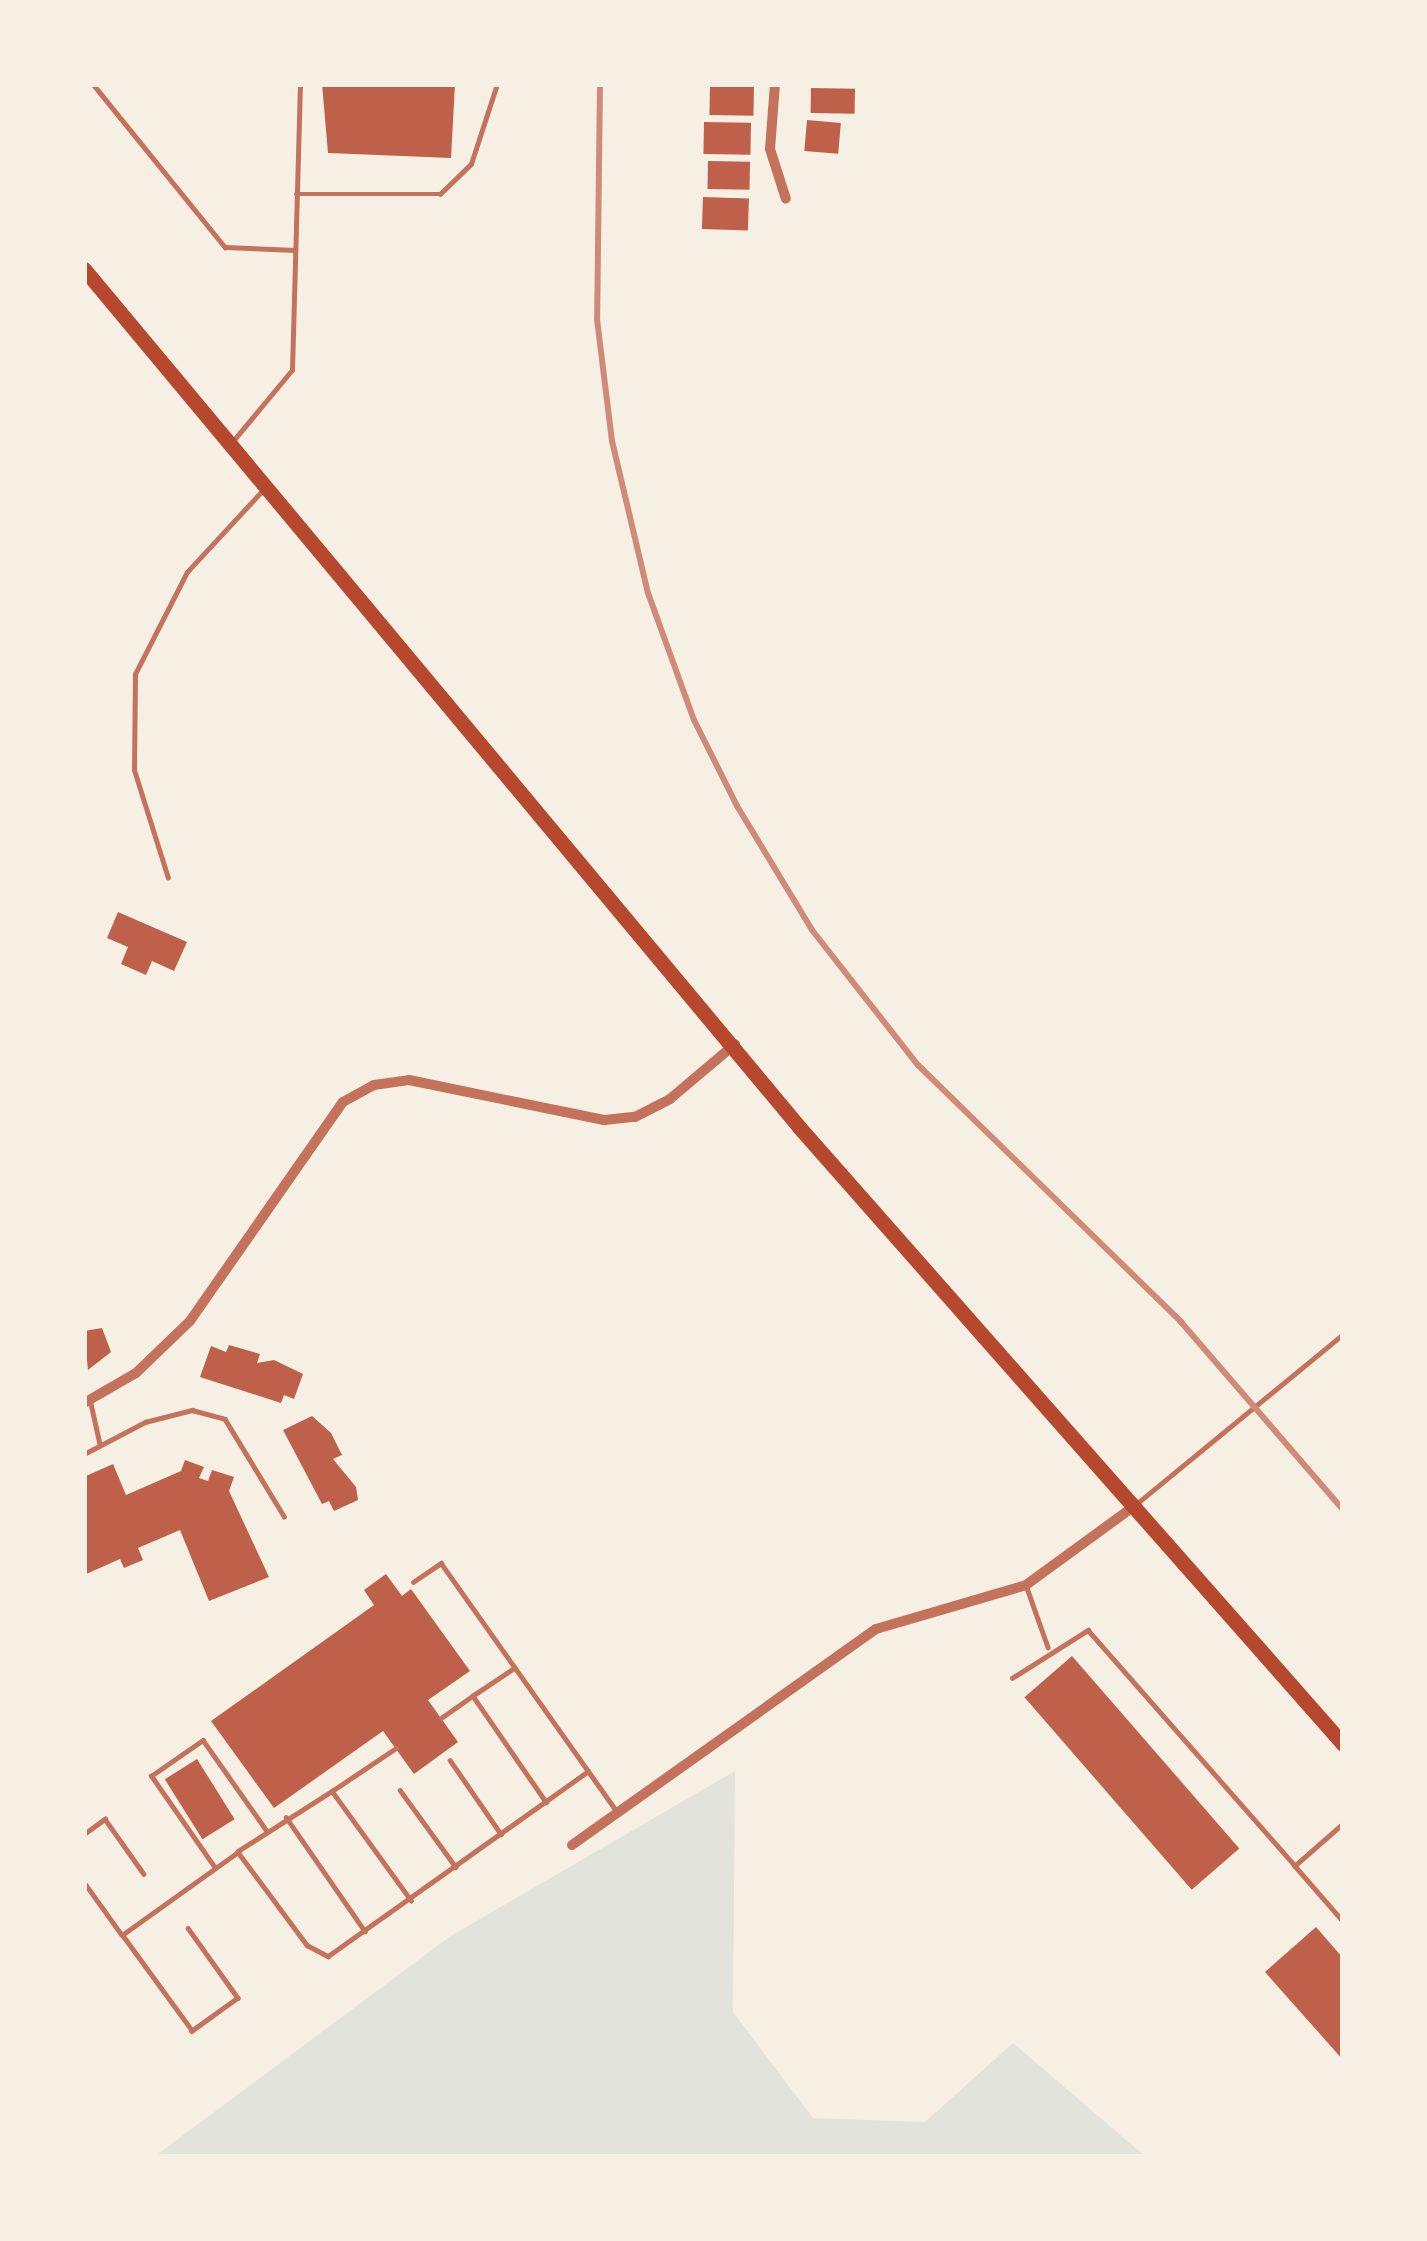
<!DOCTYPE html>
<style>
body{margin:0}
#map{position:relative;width:1427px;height:2241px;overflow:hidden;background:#f6efe4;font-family:"Exo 2",sans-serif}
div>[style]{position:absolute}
.green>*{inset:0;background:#e2e4dc}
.building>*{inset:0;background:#bf614a;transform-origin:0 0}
.service>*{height:4.5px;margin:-2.25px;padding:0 2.25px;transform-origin:2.25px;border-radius:2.25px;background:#c5725c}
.minor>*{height:10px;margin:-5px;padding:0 5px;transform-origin:5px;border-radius:5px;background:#c5725c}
.primary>*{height:15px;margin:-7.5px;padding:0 7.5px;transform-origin:7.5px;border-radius:7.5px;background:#b5482f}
.rail>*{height:6px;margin:-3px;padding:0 3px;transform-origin:3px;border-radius:3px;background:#cf8b77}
span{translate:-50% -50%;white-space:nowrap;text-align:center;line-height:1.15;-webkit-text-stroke:10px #f6efe4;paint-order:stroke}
.frame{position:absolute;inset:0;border:87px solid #f6efe4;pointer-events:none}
</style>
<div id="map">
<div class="green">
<div style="clip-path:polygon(735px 1771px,733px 2012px,813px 2118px,925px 2122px,1013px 2043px,1146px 2157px,154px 2157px,449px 1937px)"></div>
</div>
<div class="building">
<div style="clip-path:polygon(322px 84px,455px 84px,451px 158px,328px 153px)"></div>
<div style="left:710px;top:84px;width:44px;height:31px;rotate:1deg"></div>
<div style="left:811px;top:88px;width:44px;height:25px;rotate:1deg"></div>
<div style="left:807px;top:120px;width:34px;height:31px;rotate:5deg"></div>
<div style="left:704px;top:122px;width:47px;height:32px;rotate:1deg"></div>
<div style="left:708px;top:161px;width:42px;height:28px;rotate:1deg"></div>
<div style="left:703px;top:197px;width:46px;height:32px;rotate:2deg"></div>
<div style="clip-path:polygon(118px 912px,187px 942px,174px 971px,152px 961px,146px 975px,121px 964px,128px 947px,107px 938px)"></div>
<div style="clip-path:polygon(102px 1328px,111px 1352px,88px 1370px,84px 1331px)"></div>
<div style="clip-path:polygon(229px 1345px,260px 1354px,257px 1363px,274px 1360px,303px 1374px,294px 1399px,284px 1395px,281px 1403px,200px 1377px,211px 1346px,226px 1352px)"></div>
<div style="clip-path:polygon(312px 1416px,331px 1433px,342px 1455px,333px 1459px,356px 1487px,358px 1500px,334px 1511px,329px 1501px,322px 1504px,283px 1430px)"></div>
<div style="clip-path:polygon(185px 1460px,204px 1467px,199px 1478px,208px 1481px,212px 1470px,234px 1477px,229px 1491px,269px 1577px,209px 1601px,180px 1530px,138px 1548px,143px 1560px,124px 1568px,120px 1559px,84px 1575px,86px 1476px,113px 1464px,126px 1495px,181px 1471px)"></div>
<div style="clip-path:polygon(386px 1574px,402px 1596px,411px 1589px,470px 1671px,428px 1700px,458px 1742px,414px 1774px,383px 1731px,274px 1808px,211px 1721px,374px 1605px,364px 1590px)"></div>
<div style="left:1072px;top:1656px;width:255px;height:63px;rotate:49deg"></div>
<div style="left:197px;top:1759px;width:71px;height:38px;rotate:58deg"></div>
<div style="clip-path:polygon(1316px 1927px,1343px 1958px,1343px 2060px,1265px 1972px)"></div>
</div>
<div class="service">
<div style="left:93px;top:84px;width:210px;rotate:51deg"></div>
<div style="left:225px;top:247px;width:70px;rotate:2.5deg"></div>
<div style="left:296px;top:194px;width:144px"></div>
<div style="left:440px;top:194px;width:43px;rotate:-44.1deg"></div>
<div style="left:471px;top:164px;width:84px;rotate:-72deg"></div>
<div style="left:233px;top:441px;width:92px;rotate:-50.3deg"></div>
<div style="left:292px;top:370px;width:286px;rotate:-88.4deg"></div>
<div style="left:168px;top:878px;width:113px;rotate:-107.5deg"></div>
<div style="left:134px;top:770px;width:96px;rotate:-89.4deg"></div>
<div style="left:135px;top:674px;width:114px;rotate:-63deg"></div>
<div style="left:187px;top:572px;width:110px;rotate:-47.2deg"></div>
<div style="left:90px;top:1399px;width:46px;rotate:77.5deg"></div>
<div style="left:84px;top:1454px;width:69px;rotate:-27.7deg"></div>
<div style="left:145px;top:1422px;width:49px;rotate:-14.3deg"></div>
<div style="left:192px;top:1410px;width:34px;rotate:15deg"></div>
<div style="left:225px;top:1419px;width:114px;rotate:58.7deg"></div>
<div style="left:1140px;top:1501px;width:263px;rotate:-39.4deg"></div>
<div style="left:413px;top:1582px;width:34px;rotate:-34deg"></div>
<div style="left:441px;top:1563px;width:305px;rotate:54.7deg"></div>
<div style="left:1026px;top:1585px;width:66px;rotate:70.5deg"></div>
<div style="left:515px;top:1668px;width:50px;rotate:146.3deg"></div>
<div style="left:473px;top:1696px;width:129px;rotate:55.4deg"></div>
<div style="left:1012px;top:1678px;width:90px;rotate:-32.3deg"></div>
<div style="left:1088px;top:1630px;width:314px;rotate:48.7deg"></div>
<div style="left:441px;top:1718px;width:39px;rotate:-35deg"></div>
<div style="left:450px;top:1760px;width:90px;rotate:55.4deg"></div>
<div style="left:400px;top:1790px;width:95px;rotate:54deg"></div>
<div style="left:332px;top:1791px;width:77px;rotate:-33.9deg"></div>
<div style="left:286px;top:1817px;width:139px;rotate:55.3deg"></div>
<div style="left:1343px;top:1824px;width:64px;rotate:138.8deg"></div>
<div style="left:1295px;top:1866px;width:73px;rotate:48.9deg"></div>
<div style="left:84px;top:1834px;width:26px;rotate:-36deg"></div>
<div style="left:105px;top:1819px;width:67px;rotate:54.7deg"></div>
<div style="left:238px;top:1851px;width:112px;rotate:-32.6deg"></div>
<div style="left:332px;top:1791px;width:135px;rotate:54.1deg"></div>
<div style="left:215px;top:1868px;width:112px;rotate:-124.8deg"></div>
<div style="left:151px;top:1776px;width:63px;rotate:-34.7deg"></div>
<div style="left:203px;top:1740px;width:111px;rotate:54.9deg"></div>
<div style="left:84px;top:1882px;width:65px;rotate:54.4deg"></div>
<div style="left:188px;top:1928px;width:86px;rotate:54.5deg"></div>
<div style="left:238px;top:1998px;width:57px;rotate:144.3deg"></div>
<div style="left:192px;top:2031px;width:119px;rotate:-126.1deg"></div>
<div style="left:122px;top:1935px;width:143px;rotate:-35.6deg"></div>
<div style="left:238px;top:1852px;width:116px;rotate:53.4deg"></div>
<div style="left:307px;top:1945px;width:24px;rotate:28deg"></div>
<div style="left:328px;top:1956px;width:319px;rotate:-35.4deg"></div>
</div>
<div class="minor">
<div style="left:775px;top:84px;width:65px;rotate:94.4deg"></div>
<div style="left:770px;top:149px;width:52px;rotate:72.3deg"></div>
<div style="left:84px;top:1403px;width:60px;rotate:-30deg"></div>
<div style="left:136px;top:1373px;width:75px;rotate:-43.9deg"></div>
<div style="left:190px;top:1321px;width:267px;rotate:-55.1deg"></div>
<div style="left:343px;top:1102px;width:35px;rotate:-29deg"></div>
<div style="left:374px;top:1085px;width:35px;rotate:-8deg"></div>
<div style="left:409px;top:1080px;width:199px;rotate:11.6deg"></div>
<div style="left:604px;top:1120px;width:31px;rotate:-6deg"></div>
<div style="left:635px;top:1117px;width:39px;rotate:-27deg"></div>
<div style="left:670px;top:1099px;width:85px;rotate:-40.2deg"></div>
<div style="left:572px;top:1845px;width:373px;rotate:-35.4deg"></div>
<div style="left:876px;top:1629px;width:156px;rotate:-16.3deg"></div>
<div style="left:1026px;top:1585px;width:137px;rotate:-36.1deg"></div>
</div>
<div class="primary">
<div style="left:84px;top:269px;width:1117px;rotate:50.19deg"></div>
<div style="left:799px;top:1127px;width:823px;rotate:48.6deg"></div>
</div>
<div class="rail">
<div style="left:600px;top:84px;width:235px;rotate:90.7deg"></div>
<div style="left:597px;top:319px;width:123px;rotate:83deg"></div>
<div style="left:612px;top:441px;width:156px;rotate:76.7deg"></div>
<div style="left:648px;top:593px;width:135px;rotate:70.1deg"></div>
<div style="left:694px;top:720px;width:96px;rotate:63.4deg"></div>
<div style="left:737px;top:806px;width:145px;rotate:58.8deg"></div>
<div style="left:812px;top:930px;width:172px;rotate:51.9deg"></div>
<div style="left:918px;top:1065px;width:368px;rotate:44.3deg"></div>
<div style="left:1181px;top:1322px;width:248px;rotate:49.2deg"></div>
</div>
<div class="frame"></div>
</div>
